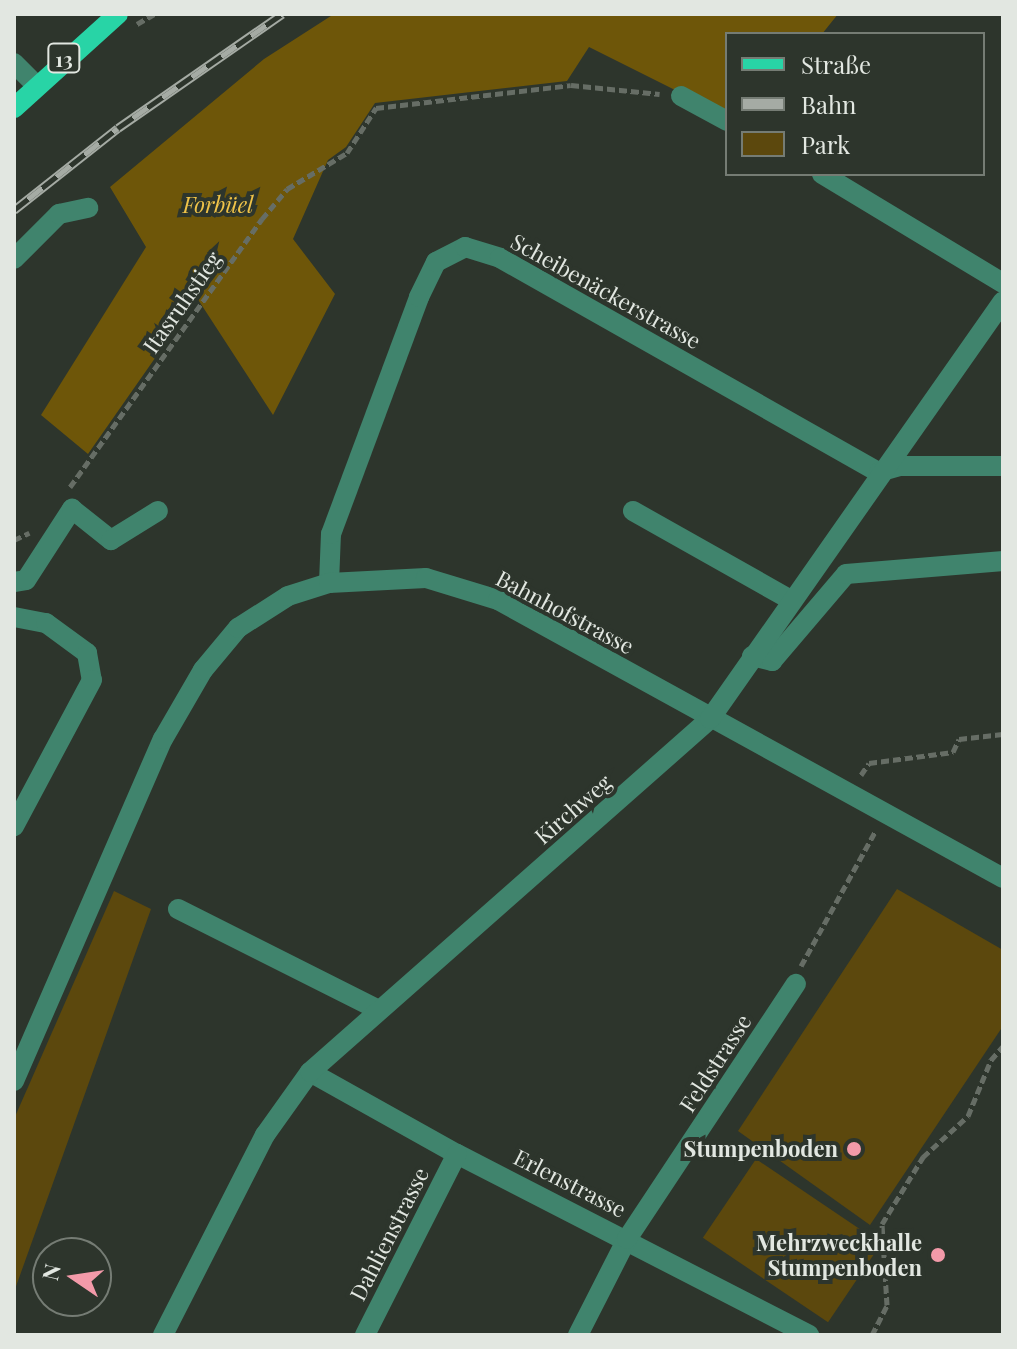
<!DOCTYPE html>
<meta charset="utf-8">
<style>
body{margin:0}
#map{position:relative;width:1017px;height:1349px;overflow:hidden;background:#2d352c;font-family:"Playfair Display",serif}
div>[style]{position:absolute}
.green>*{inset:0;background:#5c480d;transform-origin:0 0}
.forest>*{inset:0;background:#6e5609}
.path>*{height:5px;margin-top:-2.5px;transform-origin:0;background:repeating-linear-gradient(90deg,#666d65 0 8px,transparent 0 12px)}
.minor>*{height:20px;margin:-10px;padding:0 10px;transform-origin:10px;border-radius:10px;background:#40846d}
.major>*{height:20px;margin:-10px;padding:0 10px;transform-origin:10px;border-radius:10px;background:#28d4a6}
.rail>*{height:9px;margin-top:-4.5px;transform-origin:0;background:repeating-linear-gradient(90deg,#2d352c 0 18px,#a5aba4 0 36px);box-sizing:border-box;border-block:2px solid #a5aba4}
.dots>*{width:22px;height:22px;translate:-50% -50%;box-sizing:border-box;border:4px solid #2d352c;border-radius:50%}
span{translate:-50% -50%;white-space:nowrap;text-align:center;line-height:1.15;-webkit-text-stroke:8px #2d352c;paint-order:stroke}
.shield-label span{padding:2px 6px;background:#2d352c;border:2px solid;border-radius:6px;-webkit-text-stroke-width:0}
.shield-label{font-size:20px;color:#e2e7e1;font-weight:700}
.park-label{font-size:22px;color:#efc349;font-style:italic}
.street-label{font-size:22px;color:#e2e7e1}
.poi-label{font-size:22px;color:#e2e7e1;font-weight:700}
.right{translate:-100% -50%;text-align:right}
.frame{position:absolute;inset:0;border:16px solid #e2e7e1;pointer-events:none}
.legend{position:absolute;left:725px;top:32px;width:260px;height:144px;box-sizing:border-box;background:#2d352c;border:2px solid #757c74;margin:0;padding:10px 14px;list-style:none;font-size:24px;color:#e2e7e1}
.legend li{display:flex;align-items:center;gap:16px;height:40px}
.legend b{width:40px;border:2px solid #757c74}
.north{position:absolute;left:32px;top:1237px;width:80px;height:80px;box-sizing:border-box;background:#2d352c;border:2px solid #757c74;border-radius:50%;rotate:283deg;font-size:22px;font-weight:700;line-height:32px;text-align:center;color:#e2e7e1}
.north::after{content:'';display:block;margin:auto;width:28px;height:36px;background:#f39aa9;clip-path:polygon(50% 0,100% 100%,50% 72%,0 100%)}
</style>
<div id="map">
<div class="green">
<div style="clip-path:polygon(897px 889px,1003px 950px,1003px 1026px,870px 1225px,738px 1131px)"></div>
<div style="clip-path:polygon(114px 891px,151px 909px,14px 1292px,14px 1119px)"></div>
<div style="left:756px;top:1159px;width:151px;height:95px;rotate:34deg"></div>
</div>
<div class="forest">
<div style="clip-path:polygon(334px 14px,838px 14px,822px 34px,727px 34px,727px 116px,589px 47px,567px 81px,375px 103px,346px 147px,328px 160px,293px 239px,335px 294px,273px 415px,197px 298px,88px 454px,41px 415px,146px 247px,110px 187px,264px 59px)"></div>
</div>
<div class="path">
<div style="left:137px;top:24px;width:20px;rotate:-30deg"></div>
<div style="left:70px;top:487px;width:330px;rotate:-54.4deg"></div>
<div style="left:262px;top:219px;width:39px;rotate:-50deg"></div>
<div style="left:287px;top:189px;width:70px;rotate:-31deg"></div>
<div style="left:347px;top:153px;width:54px;rotate:-57.2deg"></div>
<div style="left:376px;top:108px;width:196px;rotate:-6.7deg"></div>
<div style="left:571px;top:85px;width:89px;rotate:5.8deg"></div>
<div style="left:14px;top:540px;width:17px;rotate:-25deg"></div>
<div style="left:861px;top:775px;width:14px;rotate:-56deg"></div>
<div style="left:869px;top:763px;width:85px;rotate:-7.5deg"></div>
<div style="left:953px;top:752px;width:14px;rotate:-65deg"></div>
<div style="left:959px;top:739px;width:44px;rotate:-6.5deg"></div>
<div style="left:801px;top:966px;width:153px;rotate:-61.1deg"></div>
<div style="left:872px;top:1335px;width:34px;rotate:-63deg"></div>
<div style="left:887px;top:1305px;width:81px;rotate:-93.5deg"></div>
<div style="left:882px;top:1224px;width:79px;rotate:-58.5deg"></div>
<div style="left:923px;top:1157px;width:61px;rotate:-42.3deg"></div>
<div style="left:968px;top:1116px;width:61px;rotate:-67.7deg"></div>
<div style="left:991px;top:1060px;width:18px;rotate:-49deg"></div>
</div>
<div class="minor">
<div style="left:14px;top:63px;width:30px;rotate:45deg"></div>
<div style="left:681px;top:96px;width:52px;rotate:28.5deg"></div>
<div style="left:822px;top:174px;width:211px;rotate:31.1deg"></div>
<div style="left:14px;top:259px;width:64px;rotate:-45deg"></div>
<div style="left:59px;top:214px;width:30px;rotate:-12deg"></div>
<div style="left:633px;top:511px;width:181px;rotate:29.4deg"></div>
<div style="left:14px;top:582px;width:12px;rotate:-9deg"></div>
<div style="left:26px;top:580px;width:85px;rotate:-57.1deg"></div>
<div style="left:72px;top:509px;width:50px;rotate:38.5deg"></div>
<div style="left:111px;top:540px;width:55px;rotate:-31.7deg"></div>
<div style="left:329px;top:583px;width:49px;rotate:-87.7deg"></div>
<div style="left:331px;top:534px;width:253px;rotate:-69.6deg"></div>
<div style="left:419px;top:297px;width:39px;rotate:-64deg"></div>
<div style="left:436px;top:262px;width:33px;rotate:-27deg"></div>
<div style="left:465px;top:247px;width:37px;rotate:17deg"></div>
<div style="left:500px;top:258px;width:435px;rotate:29.5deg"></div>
<div style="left:879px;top:472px;width:22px;rotate:-16deg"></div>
<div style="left:900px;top:466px;width:103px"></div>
<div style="left:14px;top:617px;width:33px;rotate:11deg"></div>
<div style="left:46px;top:623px;width:51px;rotate:36.2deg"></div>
<div style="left:87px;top:653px;width:27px;rotate:80deg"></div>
<div style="left:92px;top:680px;width:166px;rotate:118.1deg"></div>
<div style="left:752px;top:656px;width:21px;rotate:14deg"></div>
<div style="left:772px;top:661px;width:114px;rotate:-49.6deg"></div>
<div style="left:846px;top:574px;width:158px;rotate:-4.7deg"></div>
<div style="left:178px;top:909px;width:223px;rotate:26.7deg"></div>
<div style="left:310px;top:1072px;width:168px;rotate:29.2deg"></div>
<div style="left:457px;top:1154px;width:396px;rotate:27.2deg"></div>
<div style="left:14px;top:1081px;width:373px;rotate:-66.5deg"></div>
<div style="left:163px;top:739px;width:80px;rotate:-59.9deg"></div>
<div style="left:203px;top:670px;width:55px;rotate:-50.2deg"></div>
<div style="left:238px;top:628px;width:59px;rotate:-32.6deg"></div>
<div style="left:288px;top:596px;width:43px;rotate:-17.6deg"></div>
<div style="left:329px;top:583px;width:97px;rotate:-3deg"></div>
<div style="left:426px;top:578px;width:75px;rotate:17deg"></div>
<div style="left:498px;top:600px;width:576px;rotate:28.83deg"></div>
<div style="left:163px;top:1335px;width:225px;rotate:-63deg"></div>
<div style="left:265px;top:1135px;width:77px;rotate:-54.5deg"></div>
<div style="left:310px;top:1072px;width:533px;rotate:-41.43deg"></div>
<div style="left:710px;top:719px;width:510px;rotate:-54.97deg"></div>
<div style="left:365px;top:1335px;width:203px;rotate:-63.1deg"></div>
<div style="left:578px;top:1335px;width:108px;rotate:-63deg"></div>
<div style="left:627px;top:1239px;width:306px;rotate:-56.5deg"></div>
</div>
<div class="major">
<div style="left:14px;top:108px;width:140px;rotate:-42.1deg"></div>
</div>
<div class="rail">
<div style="left:14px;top:210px;width:132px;rotate:-38.3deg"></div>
<div style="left:118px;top:128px;width:200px;rotate:-34.8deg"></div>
</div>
<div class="dots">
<div style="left:854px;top:1149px;background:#f39aa9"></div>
<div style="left:938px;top:1255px;background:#f39aa9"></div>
</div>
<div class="shield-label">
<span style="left:64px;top:58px">13</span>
</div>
<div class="park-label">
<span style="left:218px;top:205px">Forbüel</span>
</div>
<div class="street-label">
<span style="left:606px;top:291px;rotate:29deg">Scheibenäckerstrasse</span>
<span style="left:182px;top:302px;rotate:-55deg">Itasruhstieg</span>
<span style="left:565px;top:612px;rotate:28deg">Bahnhofstrasse</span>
<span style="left:573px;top:809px;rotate:-41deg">Kirchweg</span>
<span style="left:715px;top:1063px;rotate:-57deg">Feldstrasse</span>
<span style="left:570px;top:1183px;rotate:27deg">Erlenstrasse</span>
<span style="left:389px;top:1234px;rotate:-63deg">Dahlienstrasse</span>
</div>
<div class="poi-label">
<span class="right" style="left:838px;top:1149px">Stumpenboden</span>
<span class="right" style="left:922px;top:1255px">Mehrzweckhalle<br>Stumpenboden</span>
</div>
<div class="frame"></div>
<ul class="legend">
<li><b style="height:10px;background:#28d4a6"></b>Straße</li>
<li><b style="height:10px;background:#a5aba4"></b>Bahn</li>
<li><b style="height:22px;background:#5c480d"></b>Park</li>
</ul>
<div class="north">N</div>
</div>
